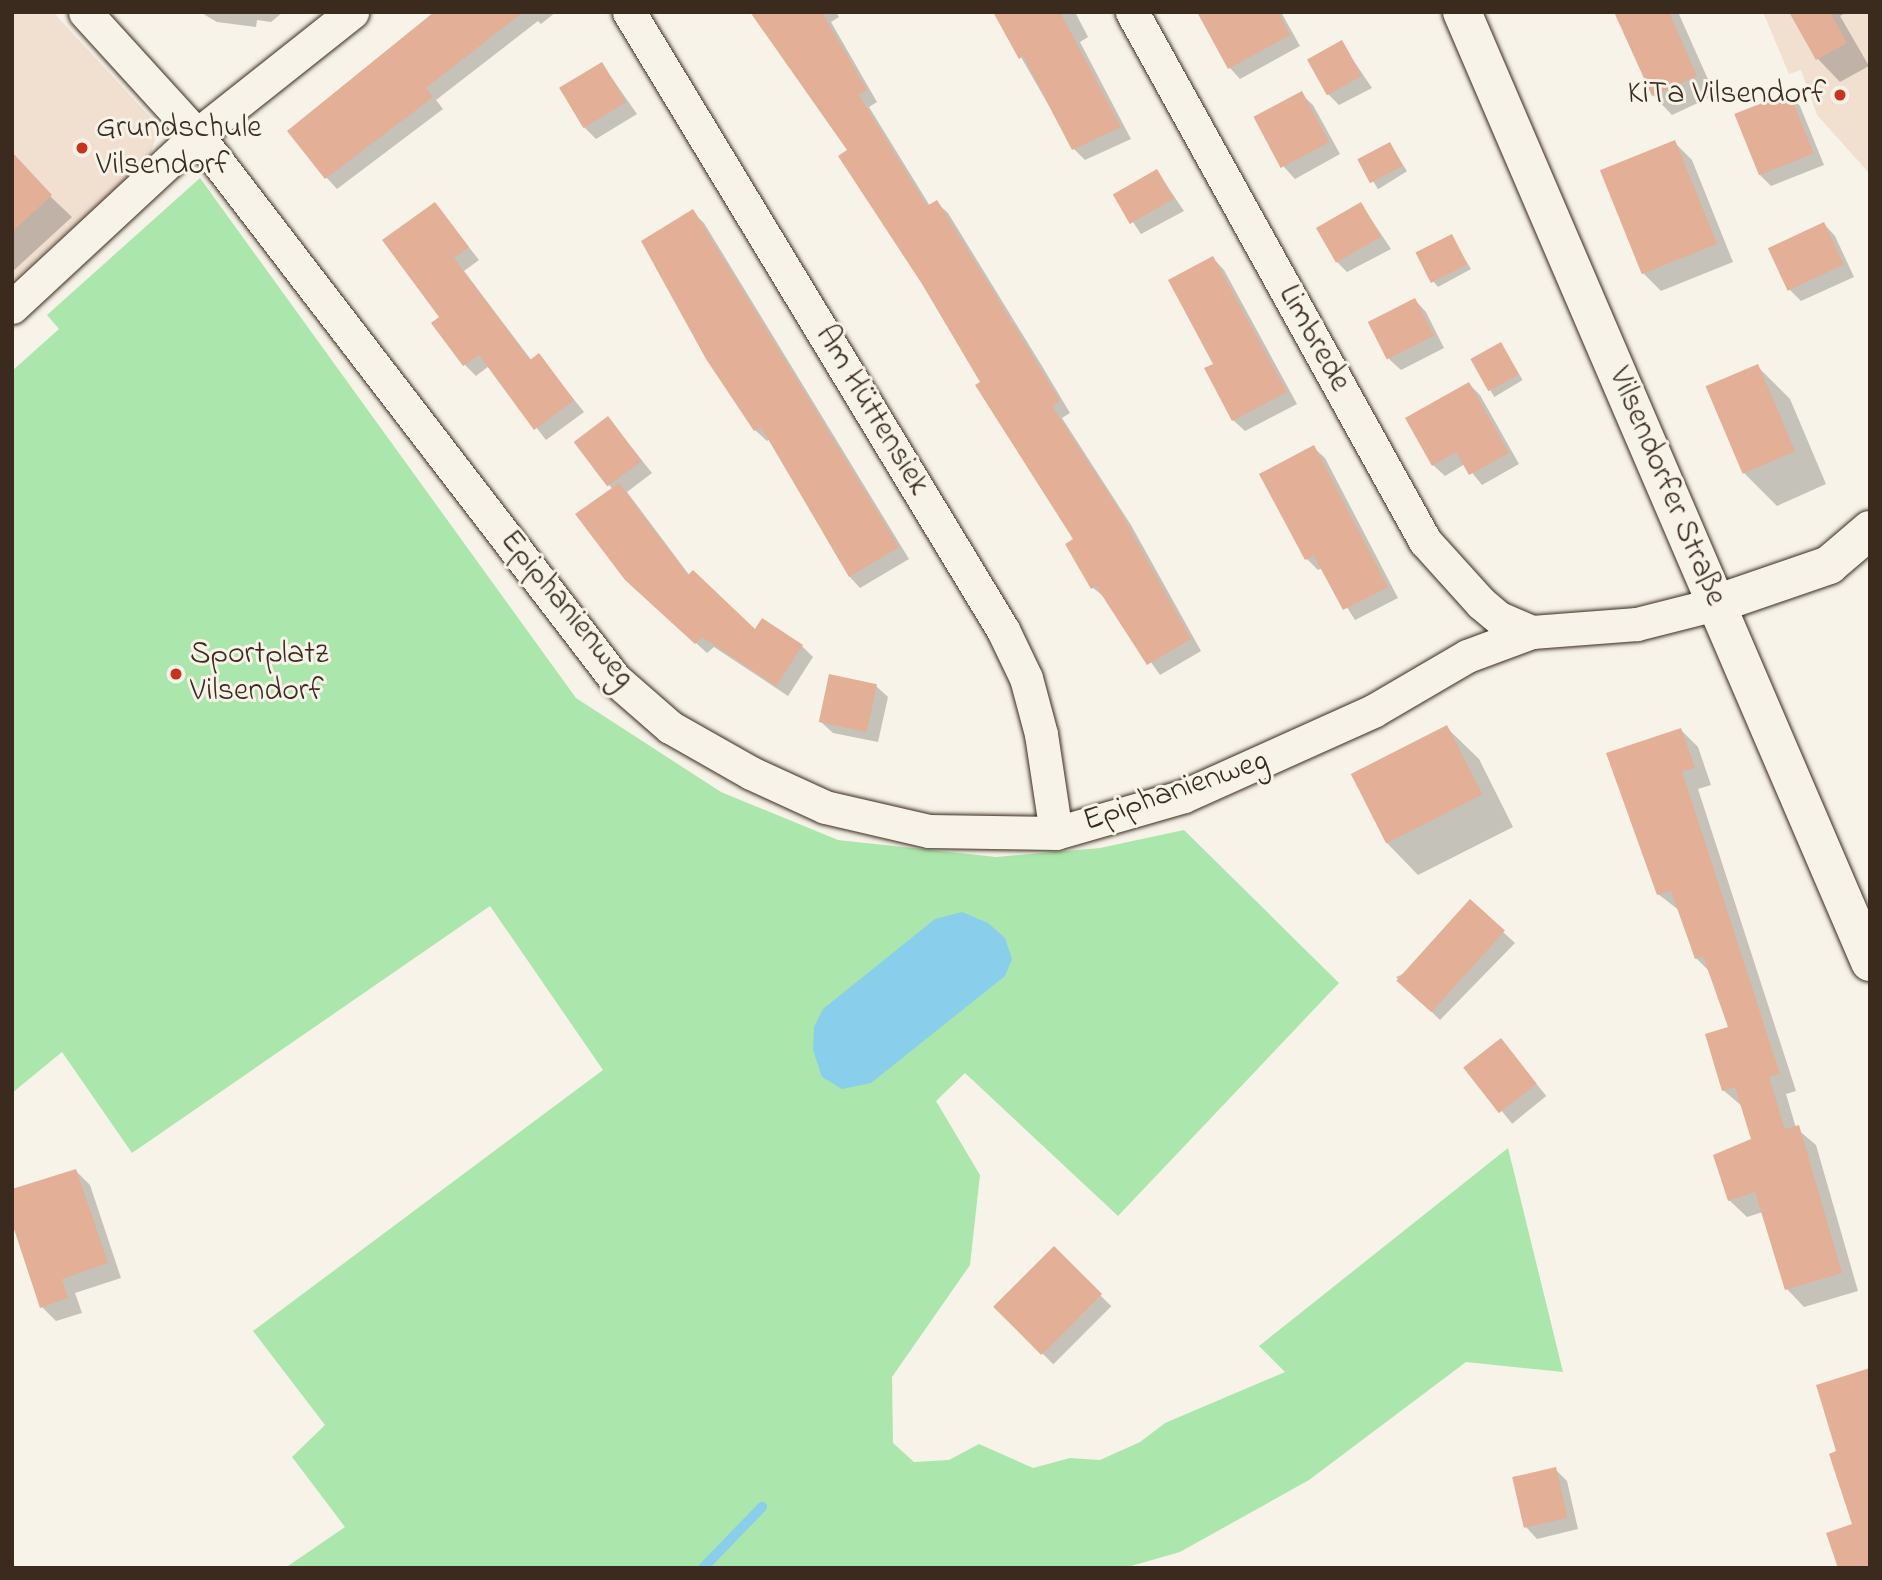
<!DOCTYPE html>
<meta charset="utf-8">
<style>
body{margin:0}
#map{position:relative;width:1882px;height:1580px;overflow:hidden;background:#f7f3e8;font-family:"Indie Flower",sans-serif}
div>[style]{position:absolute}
.built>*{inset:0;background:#f1dfd0}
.green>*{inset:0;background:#abe7ac}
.water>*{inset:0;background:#89ceea}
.shadow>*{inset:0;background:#0003;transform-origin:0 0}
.stream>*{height:10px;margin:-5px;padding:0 5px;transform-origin:5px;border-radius:5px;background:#89ceea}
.building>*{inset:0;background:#e3af97;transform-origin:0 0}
.roads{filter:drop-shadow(0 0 2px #3b2a1e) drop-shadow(0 0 2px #3b2a1e)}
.street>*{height:33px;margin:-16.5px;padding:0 16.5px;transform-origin:16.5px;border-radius:16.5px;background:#f7f3e8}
.secondary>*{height:38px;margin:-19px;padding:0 19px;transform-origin:19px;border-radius:19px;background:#f7f3e8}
.dots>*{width:19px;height:19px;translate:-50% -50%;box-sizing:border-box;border:4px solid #f7f3e8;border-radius:50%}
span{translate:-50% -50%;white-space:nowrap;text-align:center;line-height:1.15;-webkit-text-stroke:6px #f7f3e8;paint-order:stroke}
.poi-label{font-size:32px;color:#3b2a1e}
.right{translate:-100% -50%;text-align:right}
.left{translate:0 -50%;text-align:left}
.street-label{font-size:32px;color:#3b2a1e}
.frame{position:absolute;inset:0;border:14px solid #3b2a1e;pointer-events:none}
</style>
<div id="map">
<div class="built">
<div style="clip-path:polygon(12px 12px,53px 12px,150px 117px,155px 139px,150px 157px,12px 282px)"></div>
<div style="clip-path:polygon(1763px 12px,1870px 12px,1870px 174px,1817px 115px,1801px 70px,1789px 74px)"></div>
</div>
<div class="green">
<div style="clip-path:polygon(200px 178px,576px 698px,721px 792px,838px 840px,996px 857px,1100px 848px,1184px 830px,1339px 983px,1118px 1216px,965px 1073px,936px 1101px,980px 1175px,970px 1265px,892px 1377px,893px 1443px,914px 1462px,949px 1460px,979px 1444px,1033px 1468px,1070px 1458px,1100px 1460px,1140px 1442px,1165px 1423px,1285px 1372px,1259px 1346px,1508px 1148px,1563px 1372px,1466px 1362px,1309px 1480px,1180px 1552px,1124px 1568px,285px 1568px,345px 1527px,292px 1457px,325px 1425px,253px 1331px,603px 1070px,490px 906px,132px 1153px,62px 1052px,12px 1093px,12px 371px,59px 329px,47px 315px)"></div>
</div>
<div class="water">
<div style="clip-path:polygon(962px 912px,988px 923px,1005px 938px,1012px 959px,1005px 976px,871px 1083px,842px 1089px,822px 1077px,813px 1050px,814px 1027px,823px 1009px,935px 919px)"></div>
</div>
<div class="shadow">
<div style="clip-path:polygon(200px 12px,283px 12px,271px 22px,257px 20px,256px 27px,217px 22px)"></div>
<div style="clip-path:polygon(437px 12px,556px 12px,541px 24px,538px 21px,436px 100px,443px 109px,337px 189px,326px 177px)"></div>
<div style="clip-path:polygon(753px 12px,836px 12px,839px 17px,831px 22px,877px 102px,869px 107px,930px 206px,936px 202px,948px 213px,1042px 366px,1070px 413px,1062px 418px,1131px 525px,1201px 651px,1160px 675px,1106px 598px,1093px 588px,1075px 540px,850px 151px)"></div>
<div style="clip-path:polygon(995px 12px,1075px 12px,1088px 37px,1080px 42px,1131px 139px,1085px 160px,1074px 149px)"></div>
<div style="clip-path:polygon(1200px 12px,1281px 12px,1300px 46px,1240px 79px,1230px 68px)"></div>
<div style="clip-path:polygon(1616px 12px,1678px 12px,1715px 95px,1672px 115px,1653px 95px)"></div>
<div style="clip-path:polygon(1791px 12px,1847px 12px,1840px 16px,1869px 66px,1840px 82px,1818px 59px)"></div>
<div style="clip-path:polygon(1341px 42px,1372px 88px,1339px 105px,1328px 94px)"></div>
<div style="clip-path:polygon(602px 64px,637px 114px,596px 139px,584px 127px)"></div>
<div style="clip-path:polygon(1301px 94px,1313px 105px,1340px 154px,1295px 179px,1284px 167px,1257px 118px)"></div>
<div style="clip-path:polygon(1789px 94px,1800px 106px,1824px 165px,1771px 186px,1760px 175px)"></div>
<div style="clip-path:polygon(1674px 142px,1692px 160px,1733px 262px,1661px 291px,1644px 274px)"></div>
<div style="left:1390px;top:144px;width:32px;height:34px;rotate:58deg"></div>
<div style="clip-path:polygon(12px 160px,72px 217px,12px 272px)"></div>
<div style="clip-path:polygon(1157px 171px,1184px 211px,1141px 234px,1114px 194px)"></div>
<div style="clip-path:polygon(435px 204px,479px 260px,464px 271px,532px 361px,539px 356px,584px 412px,546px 440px,489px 366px,476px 376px,465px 365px,441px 318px)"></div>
<div style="clip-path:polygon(1361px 204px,1391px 249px,1347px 272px,1336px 261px)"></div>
<div style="clip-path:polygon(693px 212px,704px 223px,909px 559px,860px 588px,849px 576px,823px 532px,827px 530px,770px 439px,767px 441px,755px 430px)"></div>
<div style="clip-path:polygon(1824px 224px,1835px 236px,1854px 277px,1801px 301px,1790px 290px)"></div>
<div style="clip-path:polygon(1451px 236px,1471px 269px,1438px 287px,1433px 281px)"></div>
<div style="clip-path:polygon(1213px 258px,1224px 270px,1297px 404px,1245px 431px,1233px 420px,1215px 365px)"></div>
<div style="clip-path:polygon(1415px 300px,1426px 312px,1444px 348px,1401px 370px,1389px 359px)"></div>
<div style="left:1501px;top:344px;width:42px;height:33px;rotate:59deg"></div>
<div style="clip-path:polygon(1757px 366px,1790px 399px,1826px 484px,1777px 506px,1744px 473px)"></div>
<div style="clip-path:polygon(1469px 384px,1480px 395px,1519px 464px,1482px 485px,1465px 464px,1445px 476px,1433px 465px)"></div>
<div style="clip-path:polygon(608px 418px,652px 473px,627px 492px,690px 576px,756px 632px,802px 646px,813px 657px,788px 696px,714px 647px,707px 653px,632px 585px,613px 490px,576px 441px)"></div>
<div style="clip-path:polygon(1313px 447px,1325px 458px,1398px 598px,1355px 620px,1322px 568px,1318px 570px,1307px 559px)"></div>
<div style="clip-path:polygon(876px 686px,888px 697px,878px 742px,833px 733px,821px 722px)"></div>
<div style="clip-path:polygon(1446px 727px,1479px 759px,1513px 827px,1418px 875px,1386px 842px)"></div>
<div style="clip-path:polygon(1681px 730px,1698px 747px,1711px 785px,1698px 789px,1796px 1091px,1786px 1094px,1796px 1128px,1816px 1145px,1858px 1291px,1804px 1307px,1787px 1289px,1763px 1212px,1747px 1217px,1729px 1200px,1753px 1140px,1743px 1107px,1723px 1090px,1731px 1028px,1711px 973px,1696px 958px,1680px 911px,1658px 894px)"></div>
<div style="clip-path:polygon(1503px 932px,1515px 943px,1440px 1020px,1396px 977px)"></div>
<div style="left:1501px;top:1040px;width:72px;height:44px;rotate:51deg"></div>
<div style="clip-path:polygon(76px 1171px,90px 1185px,121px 1278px,75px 1293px,82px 1313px,56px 1321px,42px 1307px)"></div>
<div style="left:1054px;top:1249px;width:81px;height:82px;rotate:45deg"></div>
<div style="clip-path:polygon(1555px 1469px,1567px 1481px,1578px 1529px,1537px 1539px,1526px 1527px)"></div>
</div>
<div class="stream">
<div style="left:703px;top:1568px;width:85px;rotate:-46deg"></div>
</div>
<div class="building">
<div style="clip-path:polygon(434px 12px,523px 12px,426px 88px,433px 97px,325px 179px,287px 131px)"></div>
<div style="clip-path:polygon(750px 12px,822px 12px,867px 90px,859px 95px,927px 206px,937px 200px,1031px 353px,1060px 401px,1052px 406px,1120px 511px,1191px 639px,1147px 665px,1096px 586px,1091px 589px,1065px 544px,1073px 539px,975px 385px,980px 382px,922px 284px,838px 156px,847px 150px)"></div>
<div style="clip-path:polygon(993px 12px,1060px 12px,1121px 127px,1072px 150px,1023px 56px,1019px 59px)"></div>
<div style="clip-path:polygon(1197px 12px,1278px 12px,1290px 35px,1228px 69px)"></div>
<div style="clip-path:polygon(1614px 12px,1669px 12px,1697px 76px,1652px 96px)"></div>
<div style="clip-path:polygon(1789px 12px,1830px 12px,1847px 43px,1816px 60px)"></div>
<div style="left:1342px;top:40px;width:41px;height:40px;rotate:61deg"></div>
<div style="left:602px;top:62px;width:47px;height:50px;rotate:59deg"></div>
<div style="left:1302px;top:91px;width:58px;height:55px;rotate:62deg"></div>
<div style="left:1789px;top:92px;width:66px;height:59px;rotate:68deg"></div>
<div style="left:1675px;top:140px;width:112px;height:81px;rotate:68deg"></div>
<div style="left:1390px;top:142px;width:27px;height:37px;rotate:62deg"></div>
<div style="clip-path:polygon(12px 152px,52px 195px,12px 232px)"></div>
<div style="left:1157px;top:169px;width:34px;height:51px;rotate:60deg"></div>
<div style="clip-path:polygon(435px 202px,469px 247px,454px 258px,530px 360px,539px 353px,574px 400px,534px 430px,479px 355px,463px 366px,431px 323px,439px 317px,382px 240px)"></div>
<div style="left:1361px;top:202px;width:40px;height:52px;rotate:60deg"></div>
<div style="clip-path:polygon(693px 209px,899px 547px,849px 577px,761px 427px,754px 431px,706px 359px,641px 241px)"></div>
<div style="left:1824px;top:222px;width:47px;height:62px;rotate:65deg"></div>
<div style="left:1452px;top:234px;width:34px;height:41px;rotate:63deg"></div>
<div style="clip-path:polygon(1213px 256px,1287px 392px,1232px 421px,1204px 368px,1213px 364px,1168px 280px)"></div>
<div style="left:1415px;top:298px;width:42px;height:53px;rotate:63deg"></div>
<div style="left:1501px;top:342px;width:37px;height:35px;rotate:61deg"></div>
<div style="left:1758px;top:364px;width:95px;height:57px;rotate:67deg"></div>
<div style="clip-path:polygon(1469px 382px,1509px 453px,1469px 475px,1456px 452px,1432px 466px,1405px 418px)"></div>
<div style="left:608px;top:416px;width:56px;height:43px;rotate:53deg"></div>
<div style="clip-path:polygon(1314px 445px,1388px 587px,1343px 610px,1314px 556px,1305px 560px,1259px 474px)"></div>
<div style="clip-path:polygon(619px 483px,688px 575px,693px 570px,755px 629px,762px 618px,803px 645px,776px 686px,702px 637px,695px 644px,625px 580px,575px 514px)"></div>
<div style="left:829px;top:674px;width:49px;height:49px;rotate:12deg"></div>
<div style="left:1447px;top:725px;width:78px;height:108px;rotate:63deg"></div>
<div style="clip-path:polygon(1681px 728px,1695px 768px,1682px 771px,1780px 1074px,1769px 1077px,1785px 1129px,1799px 1125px,1842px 1273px,1785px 1290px,1755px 1192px,1728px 1201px,1713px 1155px,1751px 1139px,1735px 1087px,1722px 1091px,1705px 1034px,1728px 1027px,1703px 956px,1695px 959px,1671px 891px,1657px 895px,1606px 753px)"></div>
<div style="left:1470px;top:899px;width:47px;height:110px;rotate:42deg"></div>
<div style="left:1501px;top:1038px;width:58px;height:48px;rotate:52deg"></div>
<div style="clip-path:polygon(76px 1169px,108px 1263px,62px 1279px,68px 1298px,40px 1308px,12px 1223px,12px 1189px)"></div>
<div style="left:1054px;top:1246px;width:68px;height:86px;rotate:45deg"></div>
<div style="clip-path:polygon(1870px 1368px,1870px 1568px,1838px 1568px,1826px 1533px,1852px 1524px,1829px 1454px,1836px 1451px,1816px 1385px)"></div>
<div style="left:1556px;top:1467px;width:52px;height:45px;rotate:77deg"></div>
</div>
<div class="roads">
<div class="street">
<div style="left:85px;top:12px;width:166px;rotate:47.7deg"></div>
<div style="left:197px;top:135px;width:686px;rotate:52.46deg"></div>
<div style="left:615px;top:679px;width:73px;rotate:41.1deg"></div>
<div style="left:670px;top:727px;width:93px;rotate:29.6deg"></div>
<div style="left:751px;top:773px;width:81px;rotate:24.7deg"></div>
<div style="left:825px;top:807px;width:107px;rotate:13deg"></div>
<div style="left:929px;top:831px;width:127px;rotate:0.9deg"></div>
<div style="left:1056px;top:833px;width:133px;rotate:-16.1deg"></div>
<div style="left:1184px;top:796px;width:207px;rotate:-24.2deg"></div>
<div style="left:1373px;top:711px;width:109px;rotate:-30.3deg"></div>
<div style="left:1467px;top:656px;width:69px;rotate:-20.3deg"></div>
<div style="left:1532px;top:632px;width:105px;rotate:-4.4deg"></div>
<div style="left:1637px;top:624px;width:81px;rotate:-14.2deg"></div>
<div style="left:629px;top:12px;width:722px;rotate:58.82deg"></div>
<div style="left:1003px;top:630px;width:53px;rotate:64.4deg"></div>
<div style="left:1026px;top:678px;width:58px;rotate:75deg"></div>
<div style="left:1041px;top:734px;width:100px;rotate:81.4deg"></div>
<div style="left:1132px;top:12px;width:605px;rotate:61.02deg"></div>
<div style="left:1425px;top:541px;width:84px;rotate:47.9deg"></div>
<div style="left:1481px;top:603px;width:23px;rotate:40deg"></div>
<div style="left:1499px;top:618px;width:36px;rotate:23deg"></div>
<div style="left:12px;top:307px;width:253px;rotate:-42.9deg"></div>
<div style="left:197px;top:135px;width:198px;rotate:-38.4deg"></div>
</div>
<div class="secondary">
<div style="left:1462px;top:12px;width:1034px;rotate:66.76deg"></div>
<div style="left:1716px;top:604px;width:120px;rotate:-19deg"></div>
<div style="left:1829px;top:565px;width:54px;rotate:-40.5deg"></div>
</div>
</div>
<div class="dots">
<div style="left:1840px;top:95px;background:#c8321e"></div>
<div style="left:82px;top:148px;background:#c8321e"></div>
<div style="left:176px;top:674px;background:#c8321e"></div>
</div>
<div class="poi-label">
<span class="right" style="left:1826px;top:95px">KiTa Vilsendorf</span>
<span class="left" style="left:96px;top:148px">Grundschule<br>Vilsendorf</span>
<span class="left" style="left:190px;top:674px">Sportplatz<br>Vilsendorf</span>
</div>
<div class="street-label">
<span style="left:1313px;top:339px;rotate:61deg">Limbrede</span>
<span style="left:871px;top:411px;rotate:59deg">Am Hüttensiek</span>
<span style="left:1666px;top:487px;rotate:67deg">Vilsendorfer Straße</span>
<span style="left:566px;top:610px;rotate:51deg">Epiphanienweg</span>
<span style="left:1176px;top:792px;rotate:-19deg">Epiphanienweg</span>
</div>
<div class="frame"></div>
</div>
